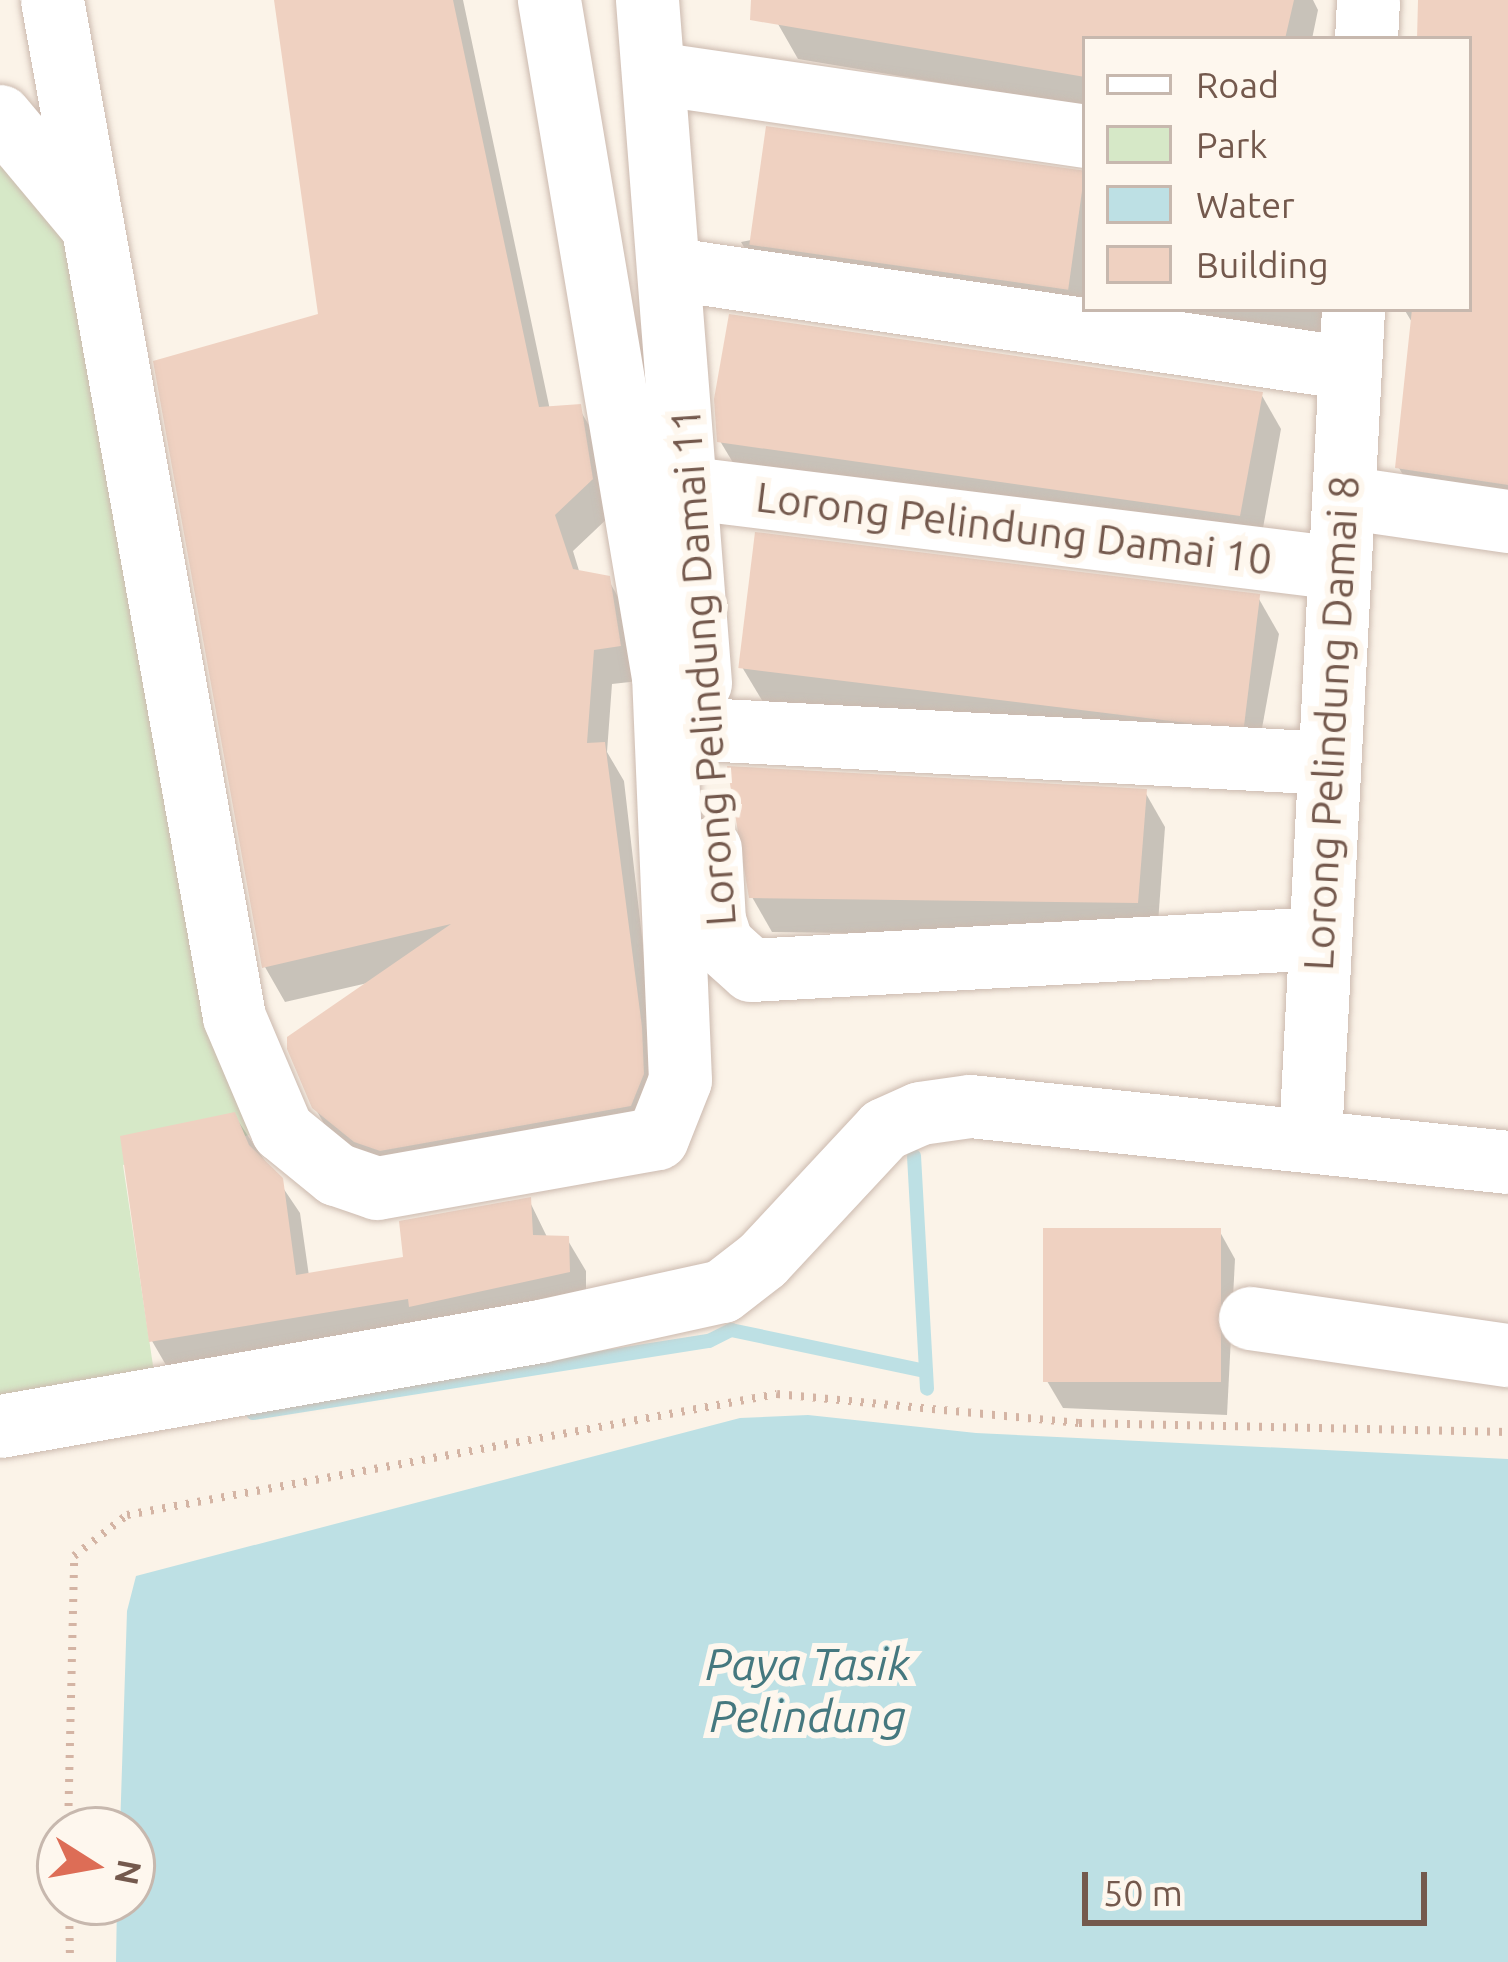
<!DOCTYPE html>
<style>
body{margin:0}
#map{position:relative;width:1508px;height:1962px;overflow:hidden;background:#fbf3e8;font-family:Ubuntu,sans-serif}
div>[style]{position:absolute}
.green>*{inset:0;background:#d6e8c7}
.water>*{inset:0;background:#bde0e4}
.shadow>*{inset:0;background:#0003}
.stream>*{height:14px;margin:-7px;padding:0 7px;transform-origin:7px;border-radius:7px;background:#bde0e4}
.building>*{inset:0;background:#efd1c1;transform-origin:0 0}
.path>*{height:8px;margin-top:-4px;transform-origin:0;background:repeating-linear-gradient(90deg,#d4b4a4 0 3px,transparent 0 12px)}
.roads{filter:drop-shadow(0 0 3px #ccbaaf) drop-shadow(0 0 3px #ccbaaf)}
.minor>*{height:63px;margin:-31.5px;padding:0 31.5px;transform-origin:31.5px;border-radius:31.5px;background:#fff}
span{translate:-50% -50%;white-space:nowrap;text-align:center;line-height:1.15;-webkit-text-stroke:12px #fef7ee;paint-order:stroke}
.street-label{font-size:42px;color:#74594d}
.water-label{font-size:45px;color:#45787f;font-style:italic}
.legend{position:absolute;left:1082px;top:36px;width:390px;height:276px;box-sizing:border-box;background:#fef7ee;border:3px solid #c7b8ae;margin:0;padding:15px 21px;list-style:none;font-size:36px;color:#74594d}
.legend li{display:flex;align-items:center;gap:24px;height:60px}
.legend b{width:60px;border:3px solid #c7b8ae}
.north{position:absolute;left:36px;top:1806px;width:120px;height:120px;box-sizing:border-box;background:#fef7ee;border:3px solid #c7b8ae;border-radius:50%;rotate:101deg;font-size:33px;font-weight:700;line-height:48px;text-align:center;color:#74594d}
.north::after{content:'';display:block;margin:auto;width:42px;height:54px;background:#dd6d56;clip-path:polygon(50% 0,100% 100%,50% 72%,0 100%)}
.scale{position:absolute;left:1082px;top:1872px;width:345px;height:54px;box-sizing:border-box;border:6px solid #74594d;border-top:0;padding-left:15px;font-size:36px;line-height:42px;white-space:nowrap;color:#74594d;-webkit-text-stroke:9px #fef7ee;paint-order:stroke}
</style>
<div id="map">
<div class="green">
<div style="clip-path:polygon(0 166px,52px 211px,100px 270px,249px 1135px,123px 1165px,155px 1379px,0 1413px)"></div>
</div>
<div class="water">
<div style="clip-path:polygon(808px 1415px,976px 1433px,1508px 1459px,1508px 1962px,116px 1962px,117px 1902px,132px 1902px,132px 1830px,120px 1830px,127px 1611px,136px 1576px,740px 1418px)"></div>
</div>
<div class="shadow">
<div style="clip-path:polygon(277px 0,463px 0,550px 410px,579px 408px,599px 443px,611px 515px,573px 551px,580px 574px,608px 579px,628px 615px,639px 681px,612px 684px,607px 752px,624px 781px,662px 1110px,401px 1185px,335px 1143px,314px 1106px,372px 982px,285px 1002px,265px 967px,157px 363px,321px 317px)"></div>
<div style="clip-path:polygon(783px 0,1313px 0,1318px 10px,1312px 39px,1085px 39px,1085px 107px,798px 59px,778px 24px)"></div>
<div style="clip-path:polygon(1425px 0,1508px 0,1508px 514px,1415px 496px,1399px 468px,1413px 324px,1404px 309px,1469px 309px,1469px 39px,1423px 39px)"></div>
<div style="clip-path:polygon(1085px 175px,1085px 309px,1326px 309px,1319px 358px,761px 276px,741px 242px)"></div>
<div style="clip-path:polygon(1261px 394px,1281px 429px,1259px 550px,741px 476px,720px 441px)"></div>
<div style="clip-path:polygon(1259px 599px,1279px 634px,1257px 756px,763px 702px,742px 667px)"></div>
<div style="clip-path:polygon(1145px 792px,1165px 827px,1157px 937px,772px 932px,752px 897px)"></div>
<div style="clip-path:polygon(234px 1115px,300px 1213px,309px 1276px,407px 1260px,529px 1200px,548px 1239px,567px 1239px,586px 1271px,586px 1304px,170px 1372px,152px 1341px)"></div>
<div style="clip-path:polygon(1220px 1232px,1235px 1259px,1227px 1415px,1063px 1408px,1047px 1381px)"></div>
</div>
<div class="stream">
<div style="left:914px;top:1156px;width:233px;rotate:86.8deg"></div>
<div style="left:253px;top:1413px;width:462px;rotate:-9deg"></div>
<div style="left:709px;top:1341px;width:25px;rotate:-27deg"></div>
<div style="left:731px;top:1330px;width:199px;rotate:11.9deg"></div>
</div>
<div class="building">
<div style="clip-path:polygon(274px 0,453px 0,539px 407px,581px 404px,593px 479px,555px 515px,573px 569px,610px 576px,621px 646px,594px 650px,587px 743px,605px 742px,642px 1027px,644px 1074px,631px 1106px,380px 1151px,354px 1142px,312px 1108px,287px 1049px,287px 1037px,451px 924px,262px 968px,153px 361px,318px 314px)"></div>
<div style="clip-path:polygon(751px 0,1294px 0,1285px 39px,1085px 39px,1085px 77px,750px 20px)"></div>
<div style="clip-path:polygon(1418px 0,1508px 0,1508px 485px,1395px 468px,1412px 309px,1469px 309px,1469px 39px,1417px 39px)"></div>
<div style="left:766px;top:126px;width:322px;height:120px;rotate:8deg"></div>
<div style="clip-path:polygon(729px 314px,1263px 392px,1240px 516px,717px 442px,714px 399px)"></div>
<div style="left:755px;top:532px;width:509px;height:137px;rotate:7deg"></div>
<div style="clip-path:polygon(727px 766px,1147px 789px,1138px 903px,749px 898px)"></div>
<div style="clip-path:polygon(235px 1112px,249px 1145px,283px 1178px,296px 1275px,403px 1257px,399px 1221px,531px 1197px,533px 1235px,569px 1236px,570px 1272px,409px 1307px,408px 1299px,149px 1342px,120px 1136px)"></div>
<div style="left:1043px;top:1228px;width:178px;height:154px"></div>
</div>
<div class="path">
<div style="left:68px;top:1830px;width:274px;rotate:-88.7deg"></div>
<div style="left:74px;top:1556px;width:67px;rotate:-37.7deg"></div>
<div style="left:127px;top:1515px;width:661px;rotate:-10.55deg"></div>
<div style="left:777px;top:1394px;width:303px;rotate:5.5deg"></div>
<div style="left:1079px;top:1423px;width:429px;rotate:1.2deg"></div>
<div style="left:69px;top:1902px;width:60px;rotate:89deg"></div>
</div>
<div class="roads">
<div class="minor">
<div style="left:52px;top:0;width:1033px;rotate:79.85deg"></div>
<div style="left:234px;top:1017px;width:123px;rotate:67deg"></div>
<div style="left:282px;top:1130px;width:70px;rotate:39.2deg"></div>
<div style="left:336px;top:1174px;width:43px;rotate:18.9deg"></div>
<div style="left:377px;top:1188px;width:284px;rotate:-10.1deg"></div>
<div style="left:657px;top:1138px;width:62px;rotate:-68.4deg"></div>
<div style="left:680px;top:1080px;width:403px;rotate:-92.4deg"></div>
<div style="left:663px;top:677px;width:687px;rotate:-99.56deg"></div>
<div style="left:647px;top:0;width:685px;rotate:85.56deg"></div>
<div style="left:1366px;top:39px;width:39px;rotate:-87deg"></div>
<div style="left:654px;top:73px;width:436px;rotate:8.3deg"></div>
<div style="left:0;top:116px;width:136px;rotate:50.1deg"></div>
<div style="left:673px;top:269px;width:684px;rotate:8.32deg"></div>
<div style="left:690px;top:488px;width:654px;rotate:7.03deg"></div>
<div style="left:1343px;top:497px;width:167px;rotate:8.3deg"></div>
<div style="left:703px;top:729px;width:627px;rotate:3.11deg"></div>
<div style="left:710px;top:849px;width:71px;rotate:86.8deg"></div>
<div style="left:714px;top:920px;width:25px;rotate:72deg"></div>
<div style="left:722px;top:944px;width:39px;rotate:42deg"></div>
<div style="left:751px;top:970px;width:570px;rotate:-3.22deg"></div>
<div style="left:1310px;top:1138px;width:830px;rotate:-87.03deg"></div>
<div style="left:1250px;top:1318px;width:261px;rotate:8.2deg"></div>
<div style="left:0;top:1426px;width:548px;rotate:-9.98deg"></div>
<div style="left:540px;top:1331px;width:186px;rotate:-12.4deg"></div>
<div style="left:722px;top:1291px;width:51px;rotate:-37.8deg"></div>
<div style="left:762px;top:1260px;width:179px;rotate:-47deg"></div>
<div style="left:884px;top:1129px;width:39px;rotate:-24deg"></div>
<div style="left:920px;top:1113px;width:50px;rotate:-8deg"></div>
<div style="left:970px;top:1106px;width:541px;rotate:5.94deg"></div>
</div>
</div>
<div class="street-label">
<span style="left:1014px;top:528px;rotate:7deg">Lorong Pelindung Damai 10</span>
<span style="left:703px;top:667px;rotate:-94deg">Lorong Pelindung Damai 11</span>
<span style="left:1331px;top:723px;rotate:-87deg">Lorong Pelindung Damai 8</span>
</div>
<div class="water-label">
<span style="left:808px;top:1690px">Paya Tasik<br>Pelindung</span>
</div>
<ul class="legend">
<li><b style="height:15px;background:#fff"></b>Road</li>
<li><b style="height:33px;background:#d6e8c7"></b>Park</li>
<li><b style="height:33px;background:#bde0e4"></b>Water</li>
<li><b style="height:33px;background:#efd1c1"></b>Building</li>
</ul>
<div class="north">N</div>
<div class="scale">50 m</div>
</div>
